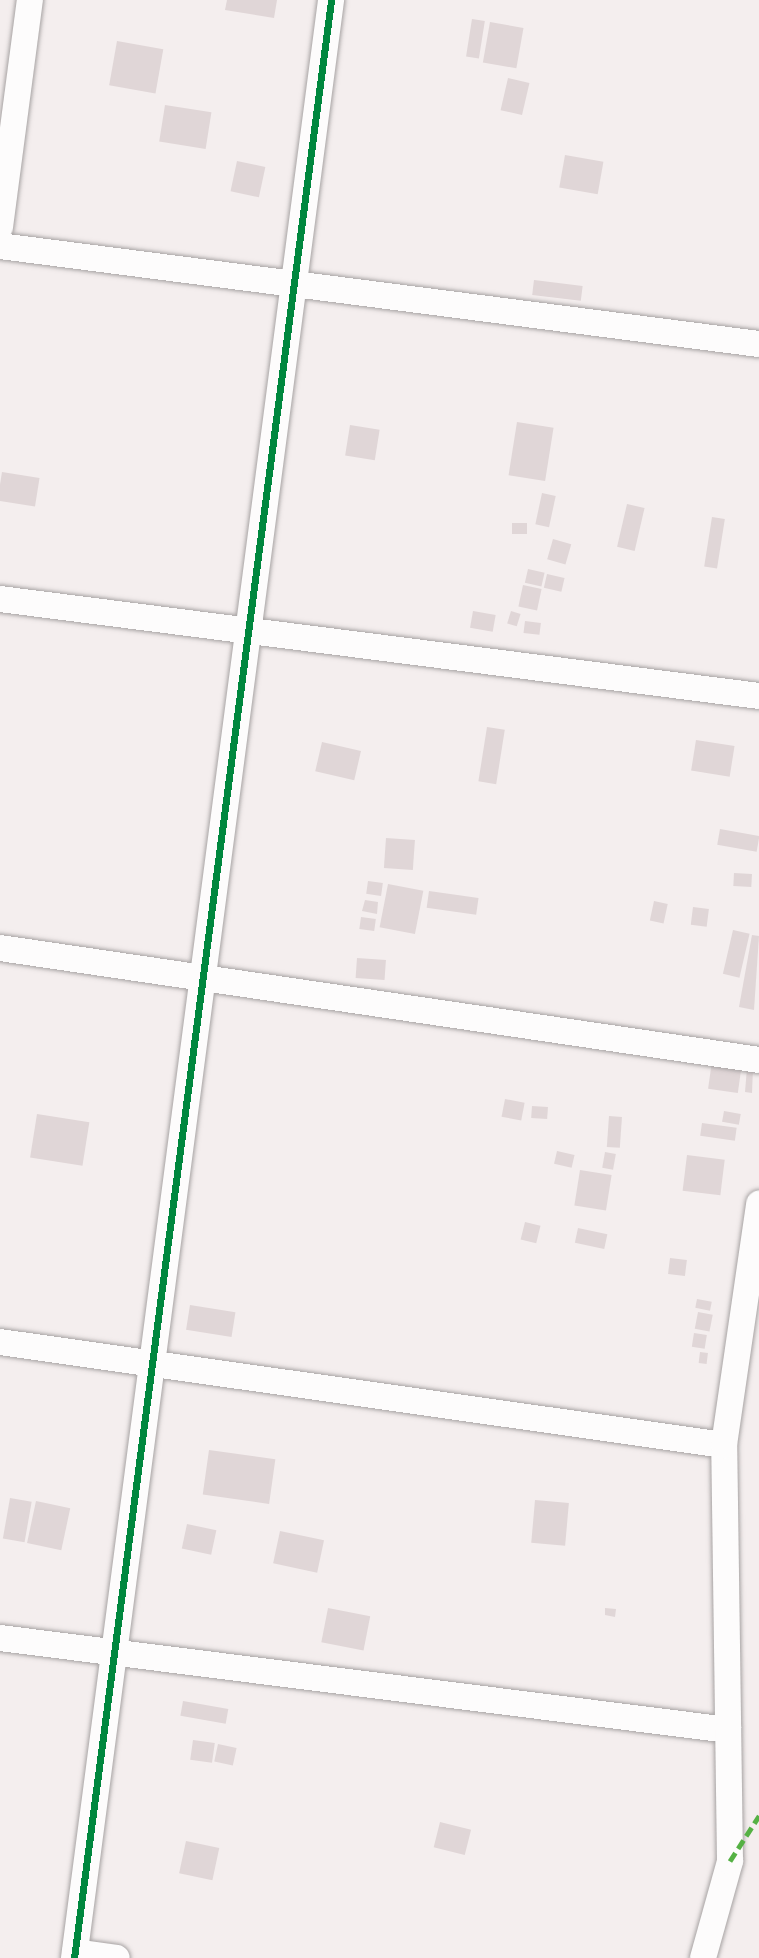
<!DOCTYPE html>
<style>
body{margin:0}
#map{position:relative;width:759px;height:1958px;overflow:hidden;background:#f4eeee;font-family:Montserrat,sans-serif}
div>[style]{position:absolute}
.building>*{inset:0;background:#e0d6d7;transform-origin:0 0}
.roads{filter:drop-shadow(0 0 2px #a7a3a3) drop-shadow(0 0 2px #a7a3a3)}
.minor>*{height:26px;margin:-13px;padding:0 13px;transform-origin:13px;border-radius:13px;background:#fdfcfc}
.quiet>*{height:5px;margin-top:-2.5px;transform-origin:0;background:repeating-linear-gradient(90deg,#55b144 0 10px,transparent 0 15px)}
.cycleway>*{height:7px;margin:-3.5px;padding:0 3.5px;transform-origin:3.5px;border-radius:3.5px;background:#00873e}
span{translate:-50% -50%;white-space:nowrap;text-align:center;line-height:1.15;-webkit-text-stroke:5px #f6ecec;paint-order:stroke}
</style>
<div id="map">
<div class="building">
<div style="clip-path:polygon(227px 0,277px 0,274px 18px,225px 10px)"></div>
<div style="left:472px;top:19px;width:13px;height:38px;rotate:9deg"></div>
<div style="left:490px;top:22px;width:34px;height:41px;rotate:10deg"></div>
<div style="left:117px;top:41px;width:47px;height:45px;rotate:10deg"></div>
<div style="left:508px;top:78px;width:22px;height:33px;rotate:13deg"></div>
<div style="left:165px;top:105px;width:47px;height:37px;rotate:9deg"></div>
<div style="left:565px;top:155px;width:39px;height:33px;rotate:10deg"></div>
<div style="left:237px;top:161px;width:29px;height:31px;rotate:12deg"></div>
<div style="left:534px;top:280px;width:49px;height:15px;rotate:7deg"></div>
<div style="left:517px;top:422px;width:37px;height:54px;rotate:9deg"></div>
<div style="left:350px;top:425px;width:30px;height:31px;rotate:9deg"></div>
<div style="left:2px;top:472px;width:38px;height:29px;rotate:9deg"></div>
<div style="left:542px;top:493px;width:14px;height:32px;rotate:12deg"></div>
<div style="left:627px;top:504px;width:18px;height:44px;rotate:13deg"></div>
<div style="left:712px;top:517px;width:13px;height:50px;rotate:9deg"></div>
<div style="left:512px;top:523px;width:15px;height:11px"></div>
<div style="left:553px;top:539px;width:19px;height:21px;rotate:16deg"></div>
<div style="left:528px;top:569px;width:17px;height:14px;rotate:13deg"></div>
<div style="left:547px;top:574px;width:18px;height:14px;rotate:13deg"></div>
<div style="left:523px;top:585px;width:19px;height:22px;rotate:12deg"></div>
<div style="left:473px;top:611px;width:23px;height:17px;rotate:10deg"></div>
<div style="left:511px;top:611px;width:10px;height:13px;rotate:17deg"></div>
<div style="left:525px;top:621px;width:16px;height:12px;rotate:7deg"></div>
<div style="left:487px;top:727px;width:18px;height:55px;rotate:9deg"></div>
<div style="left:696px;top:740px;width:39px;height:31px;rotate:9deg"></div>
<div style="left:322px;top:742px;width:40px;height:30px;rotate:13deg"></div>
<div style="left:720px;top:829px;width:40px;height:16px;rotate:10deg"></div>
<div style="left:386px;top:838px;width:29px;height:30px;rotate:4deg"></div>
<div style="left:734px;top:873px;width:18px;height:13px;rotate:3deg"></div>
<div style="left:368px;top:881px;width:15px;height:13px;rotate:8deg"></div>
<div style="left:388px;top:884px;width:36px;height:44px;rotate:11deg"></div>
<div style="left:429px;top:891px;width:50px;height:17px;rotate:8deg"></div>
<div style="clip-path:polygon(365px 900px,378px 902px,377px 914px,362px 911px)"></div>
<div style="left:654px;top:901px;width:14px;height:20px;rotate:12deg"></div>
<div style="left:693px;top:907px;width:16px;height:18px;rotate:7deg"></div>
<div style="left:361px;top:917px;width:15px;height:12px;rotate:8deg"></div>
<div style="left:733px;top:930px;width:17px;height:45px;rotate:13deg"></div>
<div style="clip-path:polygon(752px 935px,759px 936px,754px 1010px,739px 1007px)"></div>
<div style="left:357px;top:958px;width:29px;height:20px;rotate:4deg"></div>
<div style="left:712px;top:1061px;width:30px;height:28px;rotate:8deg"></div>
<div style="clip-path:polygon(747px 1068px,753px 1068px,752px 1093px,745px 1092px)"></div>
<div style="left:505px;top:1099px;width:20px;height:18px;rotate:11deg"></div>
<div style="left:532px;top:1106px;width:16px;height:12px;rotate:4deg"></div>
<div style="left:724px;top:1111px;width:17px;height:11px;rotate:10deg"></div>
<div style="left:37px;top:1114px;width:53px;height:44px;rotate:9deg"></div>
<div style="left:609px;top:1116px;width:13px;height:31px;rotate:4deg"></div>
<div style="left:702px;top:1123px;width:35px;height:13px;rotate:8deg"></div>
<div style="left:557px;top:1151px;width:18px;height:13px;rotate:13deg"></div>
<div style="left:605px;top:1152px;width:11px;height:16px;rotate:10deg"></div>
<div style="left:687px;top:1155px;width:38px;height:36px;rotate:7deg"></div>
<div style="left:580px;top:1170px;width:32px;height:36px;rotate:9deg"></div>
<div style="left:525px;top:1222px;width:16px;height:18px;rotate:14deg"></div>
<div style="left:578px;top:1228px;width:30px;height:15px;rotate:12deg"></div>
<div style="left:670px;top:1258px;width:17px;height:16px;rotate:7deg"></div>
<div style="left:697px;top:1299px;width:15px;height:9px;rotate:11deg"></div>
<div style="left:190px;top:1305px;width:46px;height:25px;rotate:9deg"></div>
<div style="left:698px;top:1312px;width:15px;height:17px;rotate:11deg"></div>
<div style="left:694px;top:1333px;width:13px;height:14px;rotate:9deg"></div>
<div style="left:700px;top:1352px;width:8px;height:11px;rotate:7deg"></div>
<div style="left:209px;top:1450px;width:67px;height:45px;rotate:8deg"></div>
<div style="left:10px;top:1498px;width:22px;height:41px;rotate:10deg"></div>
<div style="left:535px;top:1500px;width:34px;height:43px;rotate:5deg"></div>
<div style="left:36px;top:1501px;width:35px;height:43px;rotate:12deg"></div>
<div style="left:187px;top:1524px;width:30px;height:25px;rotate:12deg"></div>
<div style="left:280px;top:1531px;width:45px;height:33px;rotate:12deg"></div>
<div style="left:328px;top:1608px;width:43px;height:35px;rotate:11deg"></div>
<div style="clip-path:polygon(605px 1608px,616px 1609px,615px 1617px,605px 1615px)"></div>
<div style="left:183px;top:1701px;width:46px;height:15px;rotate:10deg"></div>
<div style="left:193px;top:1740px;width:22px;height:20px;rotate:8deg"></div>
<div style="left:218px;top:1744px;width:19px;height:18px;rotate:12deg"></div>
<div style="left:440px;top:1822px;width:32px;height:26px;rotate:14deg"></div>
<div style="left:186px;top:1841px;width:34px;height:33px;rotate:12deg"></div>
</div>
<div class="roads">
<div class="minor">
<div style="left:0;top:227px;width:229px;rotate:-82.5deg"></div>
<div style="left:0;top:246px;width:765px;rotate:7.36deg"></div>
<div style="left:0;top:599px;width:765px;rotate:7.28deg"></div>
<div style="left:0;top:948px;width:767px;rotate:8.39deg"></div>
<div style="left:0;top:1342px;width:731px;rotate:8.1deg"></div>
<div style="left:0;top:1638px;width:734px;rotate:7.2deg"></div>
<div style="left:75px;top:1952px;width:42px;rotate:8.1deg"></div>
<div style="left:74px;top:1958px;width:1975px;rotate:-82.52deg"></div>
<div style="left:703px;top:1958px;width:101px;rotate:-74.4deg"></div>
<div style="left:730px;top:1861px;width:416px;rotate:-90.8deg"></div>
<div style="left:724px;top:1445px;width:244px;rotate:-81.7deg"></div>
</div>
</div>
<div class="quiet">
<div style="left:730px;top:1861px;width:54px;rotate:-57.2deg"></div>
</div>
<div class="cycleway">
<div style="left:74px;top:1958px;width:1975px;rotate:-82.52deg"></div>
</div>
</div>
